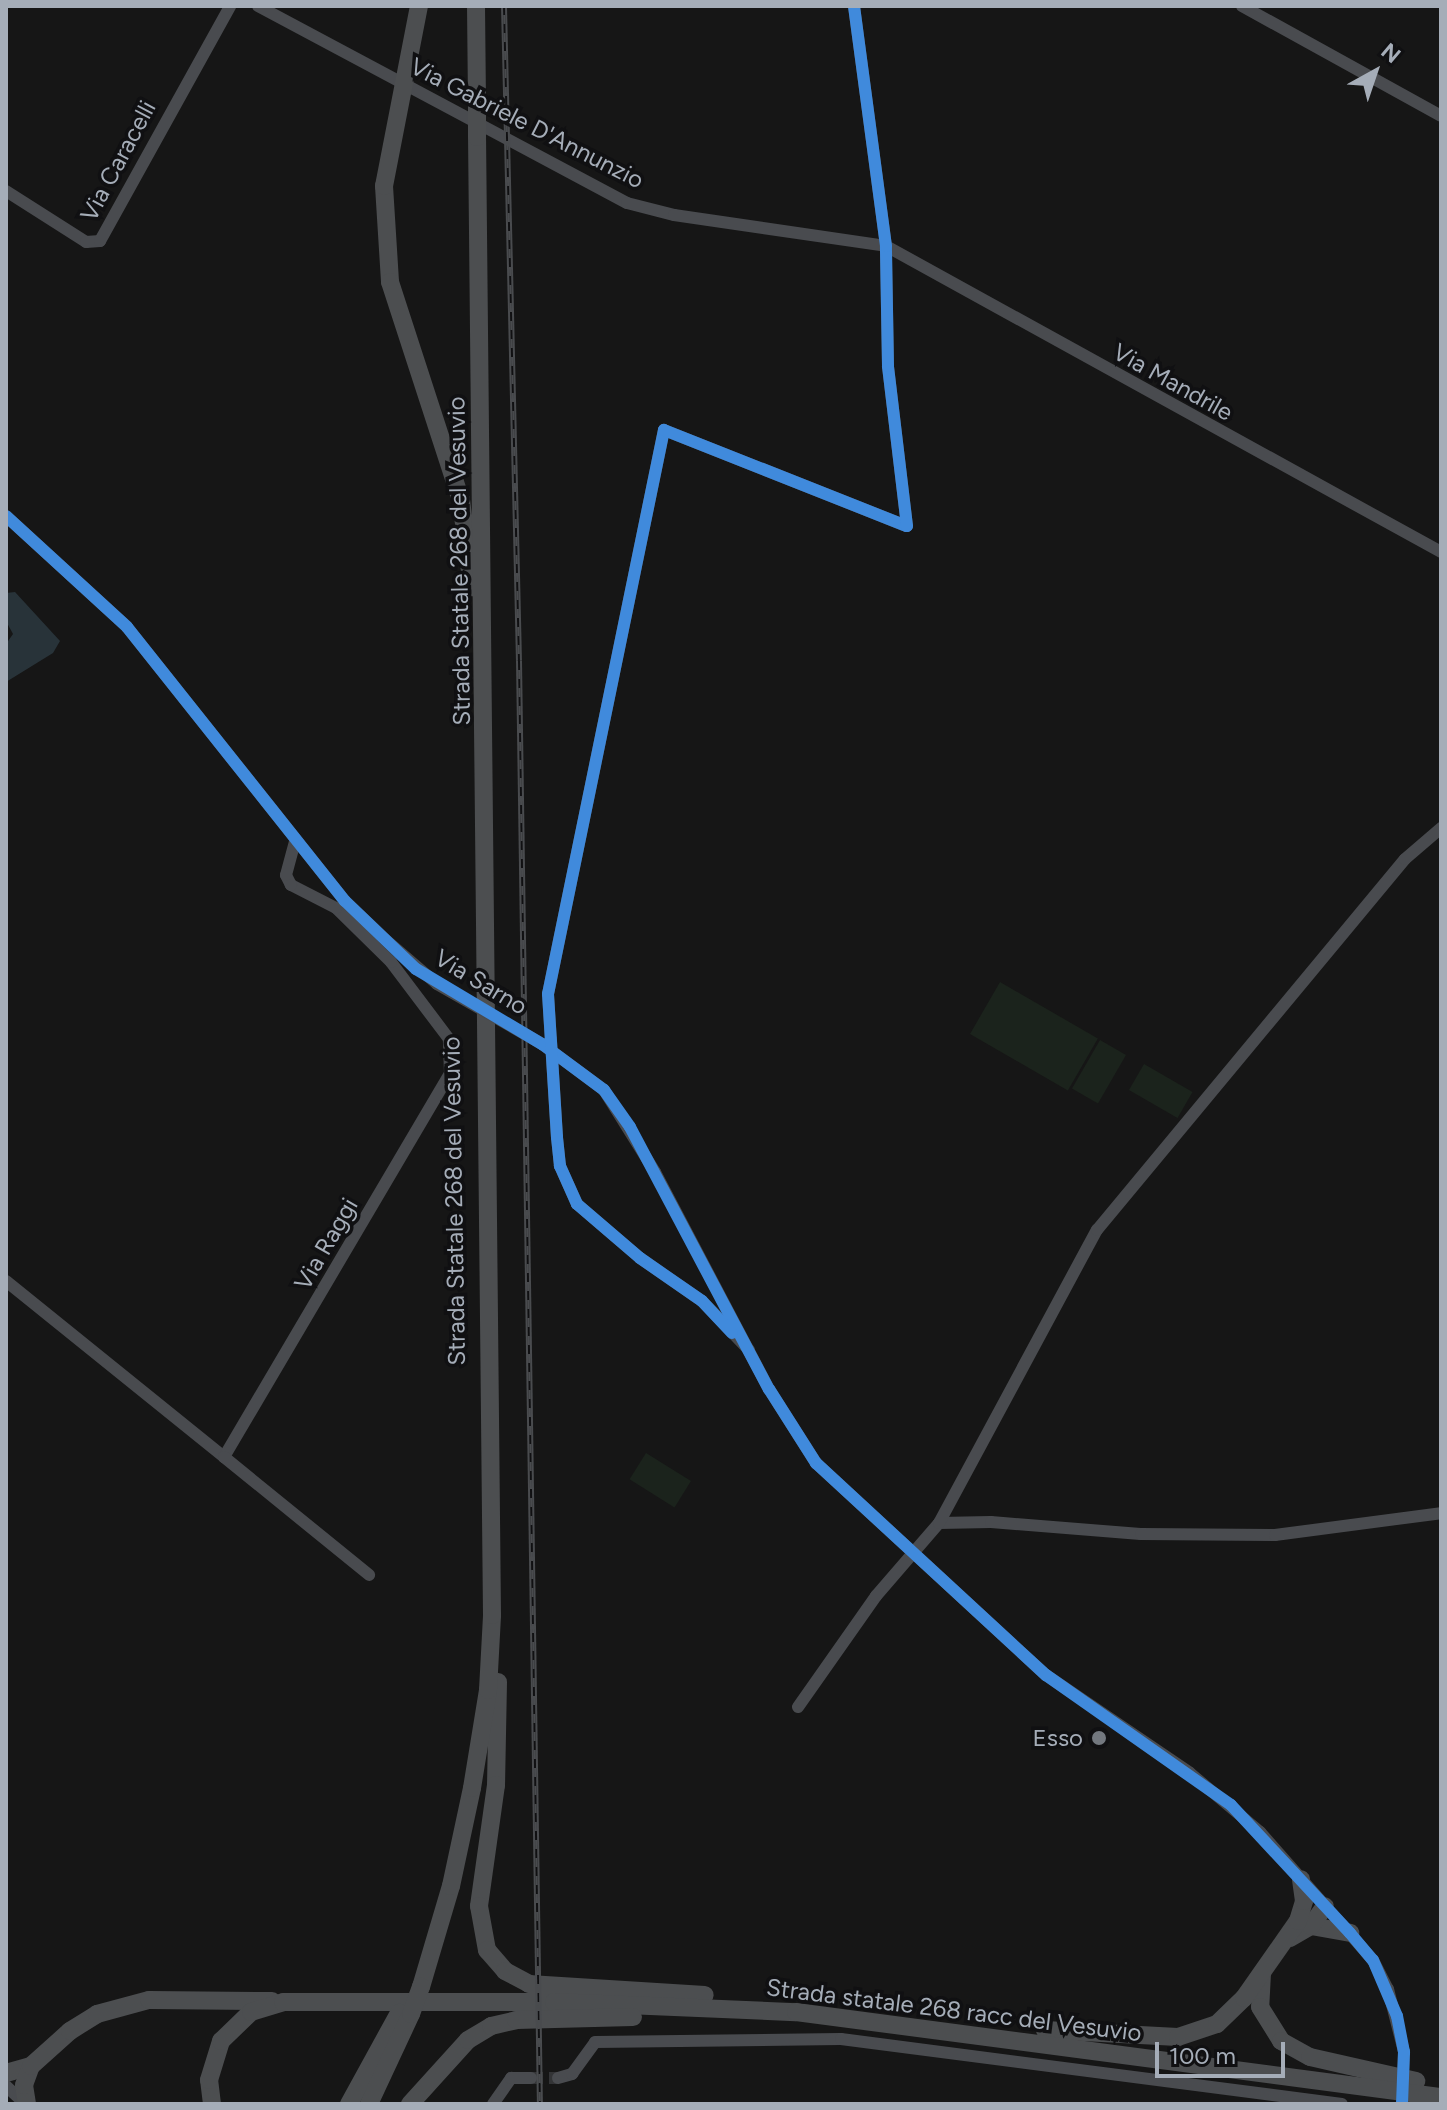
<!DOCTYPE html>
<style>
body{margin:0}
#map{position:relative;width:1447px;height:2110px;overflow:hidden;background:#161616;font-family:Figtree,sans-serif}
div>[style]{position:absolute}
.green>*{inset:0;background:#1b231c;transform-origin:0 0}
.water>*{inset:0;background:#283339}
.minor-tunnel>*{height:12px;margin-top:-6px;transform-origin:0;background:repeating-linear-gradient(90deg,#333436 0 12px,transparent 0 18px)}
.minor>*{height:12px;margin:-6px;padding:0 6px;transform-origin:6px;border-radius:6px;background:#494b4f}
.highway>*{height:18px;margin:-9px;padding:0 9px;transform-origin:9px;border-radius:9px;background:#4c4e50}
.rail>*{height:6px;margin-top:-3px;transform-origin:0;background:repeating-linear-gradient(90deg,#101012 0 9px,#494b4e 0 18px);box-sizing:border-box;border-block:2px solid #494b4e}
.minor-bridge>*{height:12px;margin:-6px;padding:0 6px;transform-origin:6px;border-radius:6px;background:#494b4f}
.highway-bridge>*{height:18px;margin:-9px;padding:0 9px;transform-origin:9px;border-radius:9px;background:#4c4e50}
.cycleway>*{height:12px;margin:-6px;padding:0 6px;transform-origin:6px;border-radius:6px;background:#408adc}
.dots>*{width:22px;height:22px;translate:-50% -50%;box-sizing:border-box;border:4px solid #101012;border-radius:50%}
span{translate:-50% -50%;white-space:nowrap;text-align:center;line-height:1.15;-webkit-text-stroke:7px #101012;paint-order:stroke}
.street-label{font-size:24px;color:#a5adb8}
.poi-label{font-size:24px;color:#a5adb8}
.right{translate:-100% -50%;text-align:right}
.frame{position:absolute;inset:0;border:8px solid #a5adb8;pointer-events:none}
.north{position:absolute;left:1335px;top:32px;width:80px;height:80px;-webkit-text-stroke:6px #101012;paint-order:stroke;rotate:40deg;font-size:22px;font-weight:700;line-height:32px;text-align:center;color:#a5adb8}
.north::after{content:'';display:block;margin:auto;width:28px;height:36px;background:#a5adb8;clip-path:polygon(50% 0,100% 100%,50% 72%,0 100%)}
.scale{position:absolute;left:1155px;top:2042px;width:130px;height:36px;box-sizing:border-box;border:4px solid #a5adb8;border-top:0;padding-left:10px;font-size:24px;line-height:28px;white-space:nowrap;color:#a5adb8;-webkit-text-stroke:6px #101012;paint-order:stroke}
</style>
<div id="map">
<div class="green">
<div style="left:1000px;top:982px;width:113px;height:60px;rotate:30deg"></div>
<div style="left:1100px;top:1040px;width:30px;height:56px;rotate:30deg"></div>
<div style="left:1144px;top:1064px;width:56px;height:30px;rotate:30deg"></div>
<div style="left:646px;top:1453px;width:53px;height:31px;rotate:32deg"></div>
</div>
<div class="water">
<div style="clip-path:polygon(15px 592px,60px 641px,53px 653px,6px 682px,6px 644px,13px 634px,6px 621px,6px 593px)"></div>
</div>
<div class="minor-tunnel">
<div style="left:531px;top:2078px;width:27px"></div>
</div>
<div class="minor">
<div style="left:258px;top:6px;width:418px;rotate:28.1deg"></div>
<div style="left:627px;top:203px;width:49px;rotate:14.3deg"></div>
<div style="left:674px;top:215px;width:214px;rotate:8.3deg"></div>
<div style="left:886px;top:246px;width:634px;rotate:28.87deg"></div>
<div style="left:1242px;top:6px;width:227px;rotate:28.9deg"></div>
<div style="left:6px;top:191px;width:95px;rotate:32.5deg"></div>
<div style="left:86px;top:242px;width:14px;rotate:-4deg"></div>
<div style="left:100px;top:241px;width:269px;rotate:-61deg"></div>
<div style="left:6px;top:516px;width:164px;rotate:42.5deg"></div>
<div style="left:127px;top:627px;width:350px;rotate:51.5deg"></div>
<div style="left:345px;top:901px;width:58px;rotate:43.6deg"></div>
<div style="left:655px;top:1172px;width:245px;rotate:62.3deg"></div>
<div style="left:769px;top:1389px;width:88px;rotate:57.6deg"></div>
<div style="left:816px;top:1463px;width:313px;rotate:42.7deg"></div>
<div style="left:1046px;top:1675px;width:174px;rotate:34.2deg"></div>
<div style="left:1190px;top:1773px;width:92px;rotate:40.1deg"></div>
<div style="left:1260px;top:1832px;width:171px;rotate:48.6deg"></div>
<div style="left:1373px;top:1960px;width:33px;rotate:63deg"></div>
<div style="left:1388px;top:1989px;width:65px;rotate:75.7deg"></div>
<div style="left:6px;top:1281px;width:280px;rotate:38.9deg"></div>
<div style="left:224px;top:1457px;width:446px;rotate:-59.5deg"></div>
<div style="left:450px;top:1073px;width:34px;rotate:-92deg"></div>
<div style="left:449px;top:1039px;width:96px;rotate:-127deg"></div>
<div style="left:391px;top:962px;width:77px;rotate:-135.5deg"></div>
<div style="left:336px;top:908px;width:51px;rotate:-152.9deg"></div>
<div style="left:291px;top:885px;width:11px;rotate:-117deg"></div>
<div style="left:286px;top:875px;width:35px;rotate:-75deg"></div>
<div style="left:749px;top:1350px;width:68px;rotate:-133.8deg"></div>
<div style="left:702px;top:1301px;width:75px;rotate:-145.3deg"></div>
<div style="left:640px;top:1258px;width:83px;rotate:-139.4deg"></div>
<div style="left:577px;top:1204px;width:42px;rotate:-114.1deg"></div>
<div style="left:560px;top:1166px;width:29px;rotate:-96deg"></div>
<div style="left:557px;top:1137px;width:143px;rotate:-93.6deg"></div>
<div style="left:548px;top:994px;width:576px;rotate:-78.38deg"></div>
<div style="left:664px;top:430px;width:261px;rotate:21.6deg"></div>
<div style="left:907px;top:526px;width:161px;rotate:-96.8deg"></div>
<div style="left:888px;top:366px;width:120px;rotate:-91deg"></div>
<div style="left:886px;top:246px;width:242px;rotate:-97.6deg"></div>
<div style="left:224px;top:1457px;width:187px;rotate:39.1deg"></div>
<div style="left:939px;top:1523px;width:52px;rotate:-1.1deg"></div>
<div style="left:991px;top:1522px;width:150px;rotate:4.6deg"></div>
<div style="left:1141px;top:1534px;width:134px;rotate:0.4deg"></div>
<div style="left:1275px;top:1535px;width:167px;rotate:-7.5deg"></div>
<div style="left:798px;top:1707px;width:136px;rotate:-54.9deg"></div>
<div style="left:876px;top:1596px;width:96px;rotate:-49.2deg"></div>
<div style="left:939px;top:1523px;width:333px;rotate:-61.7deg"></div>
<div style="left:1097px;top:1230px;width:482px;rotate:-50.3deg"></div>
<div style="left:1405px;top:859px;width:48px;rotate:-40.7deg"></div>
<div style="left:558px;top:2078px;width:15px;rotate:-16deg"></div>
<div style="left:572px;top:2074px;width:39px;rotate:-54deg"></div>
<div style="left:595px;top:2042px;width:246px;rotate:-0.7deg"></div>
<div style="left:841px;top:2039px;width:505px;rotate:7.39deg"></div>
<div style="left:6px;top:2086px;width:26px;rotate:43deg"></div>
<div style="left:493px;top:2104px;width:32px;rotate:-55deg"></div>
<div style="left:511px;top:2078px;width:20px"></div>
</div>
<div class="highway">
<div style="left:476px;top:6px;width:101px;rotate:89.4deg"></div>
<div style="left:384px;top:186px;width:96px;rotate:86.4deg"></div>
<div style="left:390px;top:282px;width:229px;rotate:72deg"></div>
<div style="left:461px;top:500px;width:88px;rotate:82.8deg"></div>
<div style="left:498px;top:1682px;width:103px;rotate:91.1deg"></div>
<div style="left:496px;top:1785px;width:122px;rotate:98deg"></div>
<div style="left:479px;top:1906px;width:45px;rotate:79.7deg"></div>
<div style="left:487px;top:1950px;width:28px;rotate:49deg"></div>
<div style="left:505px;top:1971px;width:27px;rotate:28deg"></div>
<div style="left:529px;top:1984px;width:176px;rotate:3.6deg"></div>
<div style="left:1311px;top:1926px;width:40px;rotate:10deg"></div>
<div style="left:1290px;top:1938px;width:24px;rotate:-30deg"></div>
<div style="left:1311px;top:1926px;width:24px;rotate:-55deg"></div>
<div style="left:1262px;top:1973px;width:34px;rotate:93deg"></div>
<div style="left:1260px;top:2007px;width:40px;rotate:58deg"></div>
<div style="left:1281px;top:2041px;width:33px;rotate:29deg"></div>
<div style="left:1310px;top:2057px;width:109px;rotate:12.8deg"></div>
<div style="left:421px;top:1987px;width:105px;rotate:-73.5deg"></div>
<div style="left:451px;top:1886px;width:100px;rotate:-77.9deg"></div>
<div style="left:472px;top:1788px;width:99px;rotate:-80.7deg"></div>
<div style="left:488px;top:1690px;width:75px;rotate:-86.9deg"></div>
<div style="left:492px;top:1615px;width:1478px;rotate:-90.58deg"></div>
<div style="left:1045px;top:2030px;width:133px;rotate:3deg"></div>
<div style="left:1178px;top:2037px;width:41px;rotate:-18.4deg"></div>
<div style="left:1217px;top:2024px;width:37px;rotate:-44deg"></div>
<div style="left:1244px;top:1998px;width:94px;rotate:-55deg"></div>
<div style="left:1298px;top:1921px;width:21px;rotate:-73deg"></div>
<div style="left:1304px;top:1901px;width:22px;rotate:-98deg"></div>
<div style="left:6px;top:2073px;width:26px;rotate:-16deg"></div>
<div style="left:27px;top:2104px;width:19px;rotate:-99deg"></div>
<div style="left:24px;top:2085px;width:20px;rotate:-70deg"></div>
<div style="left:31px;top:2066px;width:52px;rotate:-41.9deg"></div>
<div style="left:70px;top:2031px;width:32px;rotate:-32deg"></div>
<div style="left:97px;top:2014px;width:54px;rotate:-15.1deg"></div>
<div style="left:149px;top:2000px;width:123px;rotate:0.5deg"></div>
<div style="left:212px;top:2104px;width:24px;rotate:-97deg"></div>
<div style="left:209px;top:2080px;width:41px;rotate:-72.9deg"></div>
<div style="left:221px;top:2041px;width:42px;rotate:-44deg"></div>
<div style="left:251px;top:2012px;width:34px;rotate:-17deg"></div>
<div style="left:283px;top:2002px;width:271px"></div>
<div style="left:554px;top:2002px;width:242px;rotate:2.4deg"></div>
<div style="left:796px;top:2012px;width:651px;rotate:7.51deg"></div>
<div style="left:349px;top:2104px;width:104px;rotate:-61.2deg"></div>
<div style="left:369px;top:2104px;width:99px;rotate:-65deg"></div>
<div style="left:410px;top:2104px;width:86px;rotate:-47.8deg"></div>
<div style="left:468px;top:2040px;width:27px;rotate:-31deg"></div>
<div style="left:491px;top:2026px;width:26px;rotate:-13deg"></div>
<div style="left:516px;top:2020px;width:117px;rotate:-1.5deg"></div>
</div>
<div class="rail">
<div style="left:504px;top:6px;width:655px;rotate:88.69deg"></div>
<div style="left:519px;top:661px;width:1443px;rotate:89.17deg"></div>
</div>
<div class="minor-bridge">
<div style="left:387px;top:941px;width:66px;rotate:40.7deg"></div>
<div style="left:437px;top:984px;width:121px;rotate:29.7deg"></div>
<div style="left:542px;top:1044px;width:77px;rotate:36.6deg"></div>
<div style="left:604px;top:1090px;width:97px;rotate:58.1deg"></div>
<div style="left:1402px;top:2104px;width:52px;rotate:-87.8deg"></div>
</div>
<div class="highway-bridge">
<div style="left:477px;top:107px;width:30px;rotate:90deg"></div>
<div style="left:384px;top:186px;width:183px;rotate:-79deg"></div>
<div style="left:411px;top:2014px;width:29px;rotate:-70deg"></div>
</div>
<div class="cycleway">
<div style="left:6px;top:516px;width:164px;rotate:42.5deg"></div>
<div style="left:127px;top:627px;width:350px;rotate:51.5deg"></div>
<div style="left:345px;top:901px;width:98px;rotate:43.8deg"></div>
<div style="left:416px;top:969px;width:147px;rotate:30.8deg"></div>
<div style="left:542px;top:1044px;width:77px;rotate:36.6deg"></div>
<div style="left:604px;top:1090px;width:45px;rotate:54.9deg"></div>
<div style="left:630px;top:1127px;width:297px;rotate:62.1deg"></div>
<div style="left:769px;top:1389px;width:88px;rotate:57.6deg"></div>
<div style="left:816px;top:1463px;width:313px;rotate:42.7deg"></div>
<div style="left:1046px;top:1675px;width:226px;rotate:35.1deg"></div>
<div style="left:1231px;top:1805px;width:175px;rotate:47.1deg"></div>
<div style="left:1350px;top:1933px;width:35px;rotate:50deg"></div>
<div style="left:1373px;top:1960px;width:61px;rotate:66.8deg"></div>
<div style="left:1397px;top:2016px;width:37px;rotate:79deg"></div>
<div style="left:1404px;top:2052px;width:52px;rotate:92.2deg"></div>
<div style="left:732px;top:1333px;width:44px;rotate:-133.2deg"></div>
<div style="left:702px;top:1301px;width:75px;rotate:-145.3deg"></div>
<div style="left:640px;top:1258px;width:83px;rotate:-139.4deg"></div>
<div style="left:577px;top:1204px;width:42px;rotate:-114.1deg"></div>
<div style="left:560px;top:1166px;width:29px;rotate:-96deg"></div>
<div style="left:557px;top:1137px;width:143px;rotate:-93.6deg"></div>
<div style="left:548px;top:994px;width:576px;rotate:-78.38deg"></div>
<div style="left:664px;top:430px;width:261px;rotate:21.6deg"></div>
<div style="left:907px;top:526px;width:161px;rotate:-96.8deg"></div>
<div style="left:888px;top:366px;width:120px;rotate:-91deg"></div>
<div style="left:886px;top:246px;width:242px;rotate:-97.6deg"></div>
</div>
<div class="dots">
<div style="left:1099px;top:1738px;background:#73787f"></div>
</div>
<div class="street-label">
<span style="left:527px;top:123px;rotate:27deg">Via Gabriele D'Annunzio</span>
<span style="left:118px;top:161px;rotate:-62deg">Via Caracelli</span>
<span style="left:1173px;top:382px;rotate:29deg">Via Mandrile</span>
<span style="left:459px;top:561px;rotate:-91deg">Strada Statale 268 del Vesuvio</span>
<span style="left:481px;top:982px;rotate:31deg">Via Sarno</span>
<span style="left:454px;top:1201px;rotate:-91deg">Strada Statale 268 del Vesuvio</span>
<span style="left:326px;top:1244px;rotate:-60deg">Via Raggi</span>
<span style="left:954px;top:2010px;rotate:7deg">Strada statale 268 racc del Vesuvio</span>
</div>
<div class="poi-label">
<span class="right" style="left:1083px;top:1738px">Esso</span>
</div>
<div class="frame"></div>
<div class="north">N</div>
<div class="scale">100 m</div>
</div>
